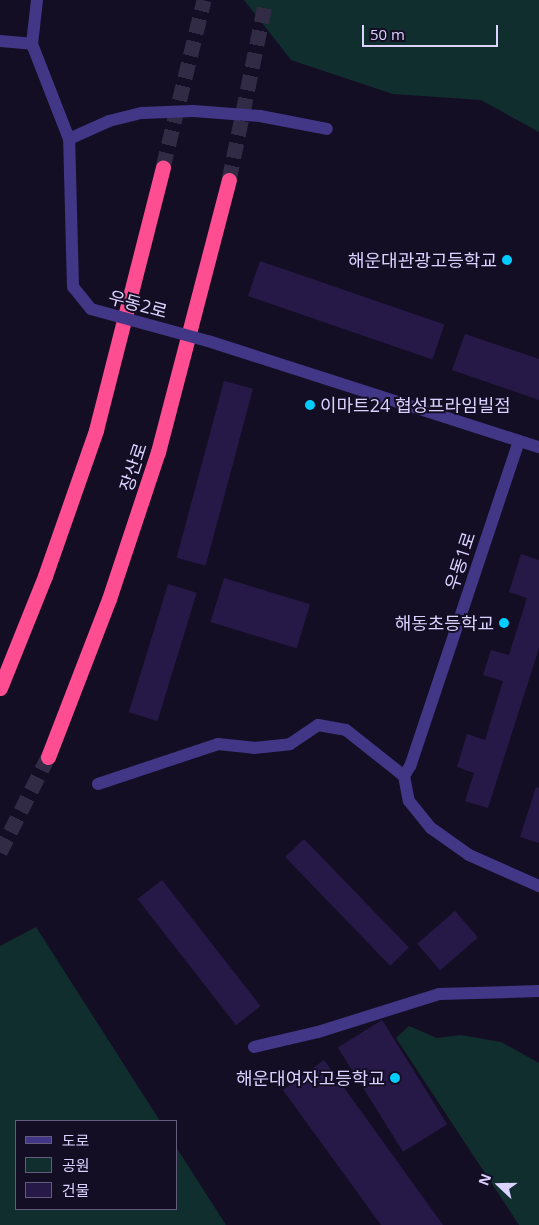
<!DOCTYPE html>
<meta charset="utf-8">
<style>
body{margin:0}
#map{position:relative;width:539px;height:1225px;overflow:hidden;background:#140e25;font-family:"Open Sans","Noto Sans KR",sans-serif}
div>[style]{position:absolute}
.green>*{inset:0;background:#112e2f}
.building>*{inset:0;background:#271947;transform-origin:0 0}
.highway-tunnel>*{height:15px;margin-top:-7.5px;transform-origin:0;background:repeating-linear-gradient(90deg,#322b46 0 15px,transparent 0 23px)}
.minor>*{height:12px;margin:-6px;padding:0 6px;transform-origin:6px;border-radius:6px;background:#423786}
.highway>*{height:15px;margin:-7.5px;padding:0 7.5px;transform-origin:7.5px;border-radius:7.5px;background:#ff4d92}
.minor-bridge>*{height:12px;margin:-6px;padding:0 6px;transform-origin:6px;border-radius:6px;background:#423786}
.dots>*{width:14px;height:14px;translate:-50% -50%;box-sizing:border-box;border:2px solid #140e25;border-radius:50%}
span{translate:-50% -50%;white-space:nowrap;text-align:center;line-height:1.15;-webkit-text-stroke:4px #140e25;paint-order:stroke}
.poi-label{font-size:18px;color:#dbd2ff}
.right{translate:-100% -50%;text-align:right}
.left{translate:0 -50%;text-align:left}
.street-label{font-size:18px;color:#dbd2ff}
.legend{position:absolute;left:15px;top:1120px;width:162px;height:90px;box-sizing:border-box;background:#140e25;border:1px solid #645c7c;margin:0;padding:6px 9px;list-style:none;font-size:15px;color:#dbd2ff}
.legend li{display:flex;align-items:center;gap:10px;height:25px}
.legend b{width:25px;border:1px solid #645c7c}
.north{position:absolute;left:474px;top:1160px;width:50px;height:50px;-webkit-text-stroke:4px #140e25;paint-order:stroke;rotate:291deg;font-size:14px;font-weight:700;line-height:20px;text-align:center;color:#dbd2ff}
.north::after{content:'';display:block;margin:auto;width:18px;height:22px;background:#dbd2ff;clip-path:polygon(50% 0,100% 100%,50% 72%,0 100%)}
.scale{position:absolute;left:362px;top:25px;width:136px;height:22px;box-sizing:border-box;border:2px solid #dbd2ff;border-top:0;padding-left:6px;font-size:15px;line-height:18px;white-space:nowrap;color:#dbd2ff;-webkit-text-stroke:4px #140e25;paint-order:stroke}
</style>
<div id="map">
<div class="green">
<div style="clip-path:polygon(244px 0,539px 0,539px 132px,481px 100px,393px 94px,291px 60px)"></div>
<div style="clip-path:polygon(36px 927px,160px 1121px,16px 1121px,16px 1209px,176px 1209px,176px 1147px,226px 1225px,0 1225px,0 946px)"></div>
<div style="clip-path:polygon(409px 1026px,437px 1038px,461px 1035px,501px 1042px,539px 1063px,539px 1225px,519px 1225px,396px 1038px)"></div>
</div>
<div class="building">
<div style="left:260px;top:261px;width:195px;height:37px;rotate:19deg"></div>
<div style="clip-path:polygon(465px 334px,539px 359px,539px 400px,452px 370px)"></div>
<div style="left:224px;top:381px;width:30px;height:183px;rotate:15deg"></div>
<div style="clip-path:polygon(521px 554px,539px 560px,539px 648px,488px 808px,465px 801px,474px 773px,457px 767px,467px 734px,485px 740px,503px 681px,483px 675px,491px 650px,509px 655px,527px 598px,509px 592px)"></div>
<div style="left:224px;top:578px;width:90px;height:46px;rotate:17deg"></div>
<div style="left:168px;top:584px;width:30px;height:134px;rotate:17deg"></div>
<div style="clip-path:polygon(536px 787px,539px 788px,539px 843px,520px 837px)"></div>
<div style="left:304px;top:839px;width:151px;height:26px;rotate:46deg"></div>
<div style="left:162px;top:880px;width:160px;height:31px;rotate:52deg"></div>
<div style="left:455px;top:911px;width:35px;height:50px;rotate:49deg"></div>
<div style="left:382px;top:1020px;width:123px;height:52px;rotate:58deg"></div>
<div style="clip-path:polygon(324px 1060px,443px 1225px,381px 1225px,283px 1090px)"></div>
</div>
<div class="highway-tunnel">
<div style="left:163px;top:167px;width:172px;rotate:-76.2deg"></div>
<div style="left:229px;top:180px;width:184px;rotate:-78.4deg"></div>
<div style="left:0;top:852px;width:106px;rotate:-63.2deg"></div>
</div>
<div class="minor">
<div style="left:37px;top:0;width:44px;rotate:96.5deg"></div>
<div style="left:32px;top:44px;width:102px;rotate:68.7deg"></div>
<div style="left:0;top:41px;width:32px;rotate:5deg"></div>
<div style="left:91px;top:309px;width:28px;rotate:-129deg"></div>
<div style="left:73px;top:287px;width:148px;rotate:-91.5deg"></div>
<div style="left:69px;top:139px;width:44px;rotate:-24.2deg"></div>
<div style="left:109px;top:121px;width:34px;rotate:-14deg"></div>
<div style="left:142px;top:113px;width:51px;rotate:-2.2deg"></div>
<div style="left:193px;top:111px;width:67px;rotate:4.3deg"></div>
<div style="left:260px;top:116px;width:68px;rotate:11deg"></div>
<div style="left:208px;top:341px;width:348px;rotate:17.8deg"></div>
<div style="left:519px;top:441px;width:343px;rotate:108.5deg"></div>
<div style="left:410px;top:766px;width:12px;rotate:121deg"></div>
<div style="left:404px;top:776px;width:25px;rotate:79deg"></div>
<div style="left:409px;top:801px;width:35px;rotate:51deg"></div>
<div style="left:431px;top:828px;width:47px;rotate:35.4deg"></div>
<div style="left:469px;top:855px;width:77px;rotate:23.9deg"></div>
<div style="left:98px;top:784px;width:126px;rotate:-18.4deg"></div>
<div style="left:218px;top:744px;width:36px;rotate:6deg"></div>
<div style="left:254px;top:748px;width:36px;rotate:-6deg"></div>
<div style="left:290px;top:744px;width:34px;rotate:-34deg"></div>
<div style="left:318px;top:725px;width:28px;rotate:10deg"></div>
<div style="left:346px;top:730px;width:74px;rotate:38.4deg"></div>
<div style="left:254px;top:1047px;width:66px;rotate:-13.2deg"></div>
<div style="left:318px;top:1032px;width:127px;rotate:-17.4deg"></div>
<div style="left:439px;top:994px;width:100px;rotate:-1.7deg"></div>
</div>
<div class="highway">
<div style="left:0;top:688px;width:121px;rotate:-68.1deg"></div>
<div style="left:45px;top:576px;width:155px;rotate:-70.7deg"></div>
<div style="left:96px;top:430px;width:271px;rotate:-75.7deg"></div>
<div style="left:48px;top:757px;width:169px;rotate:-68.9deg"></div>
<div style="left:109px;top:599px;width:155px;rotate:-71.6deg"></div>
<div style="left:158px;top:452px;width:281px;rotate:-75.4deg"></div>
</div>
<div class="minor-bridge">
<div style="left:91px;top:309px;width:121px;rotate:15.3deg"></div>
</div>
<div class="dots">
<div style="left:507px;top:260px;background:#00ccfd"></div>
<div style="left:310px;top:405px;background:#00ccfd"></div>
<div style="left:504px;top:623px;background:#00ccfd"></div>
<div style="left:395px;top:1078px;background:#00ccfd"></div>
</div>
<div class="poi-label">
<span class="right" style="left:497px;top:260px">해운대관광고등학교</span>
<span class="left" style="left:320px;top:405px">이마트24 협성프라임빌점</span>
<span class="right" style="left:494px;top:623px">해동초등학교</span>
<span class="right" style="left:385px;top:1078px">해운대여자고등학교</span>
</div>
<div class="street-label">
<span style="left:138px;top:304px;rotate:15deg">우동2로</span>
<span style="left:133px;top:467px;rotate:-72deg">장산로</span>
<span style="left:460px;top:561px;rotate:-72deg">우동1로</span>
</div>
<ul class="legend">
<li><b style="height:6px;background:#423786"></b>도로</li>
<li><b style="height:14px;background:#112e2f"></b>공원</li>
<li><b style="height:14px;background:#271947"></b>건물</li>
</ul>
<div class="north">N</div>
<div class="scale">50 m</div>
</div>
